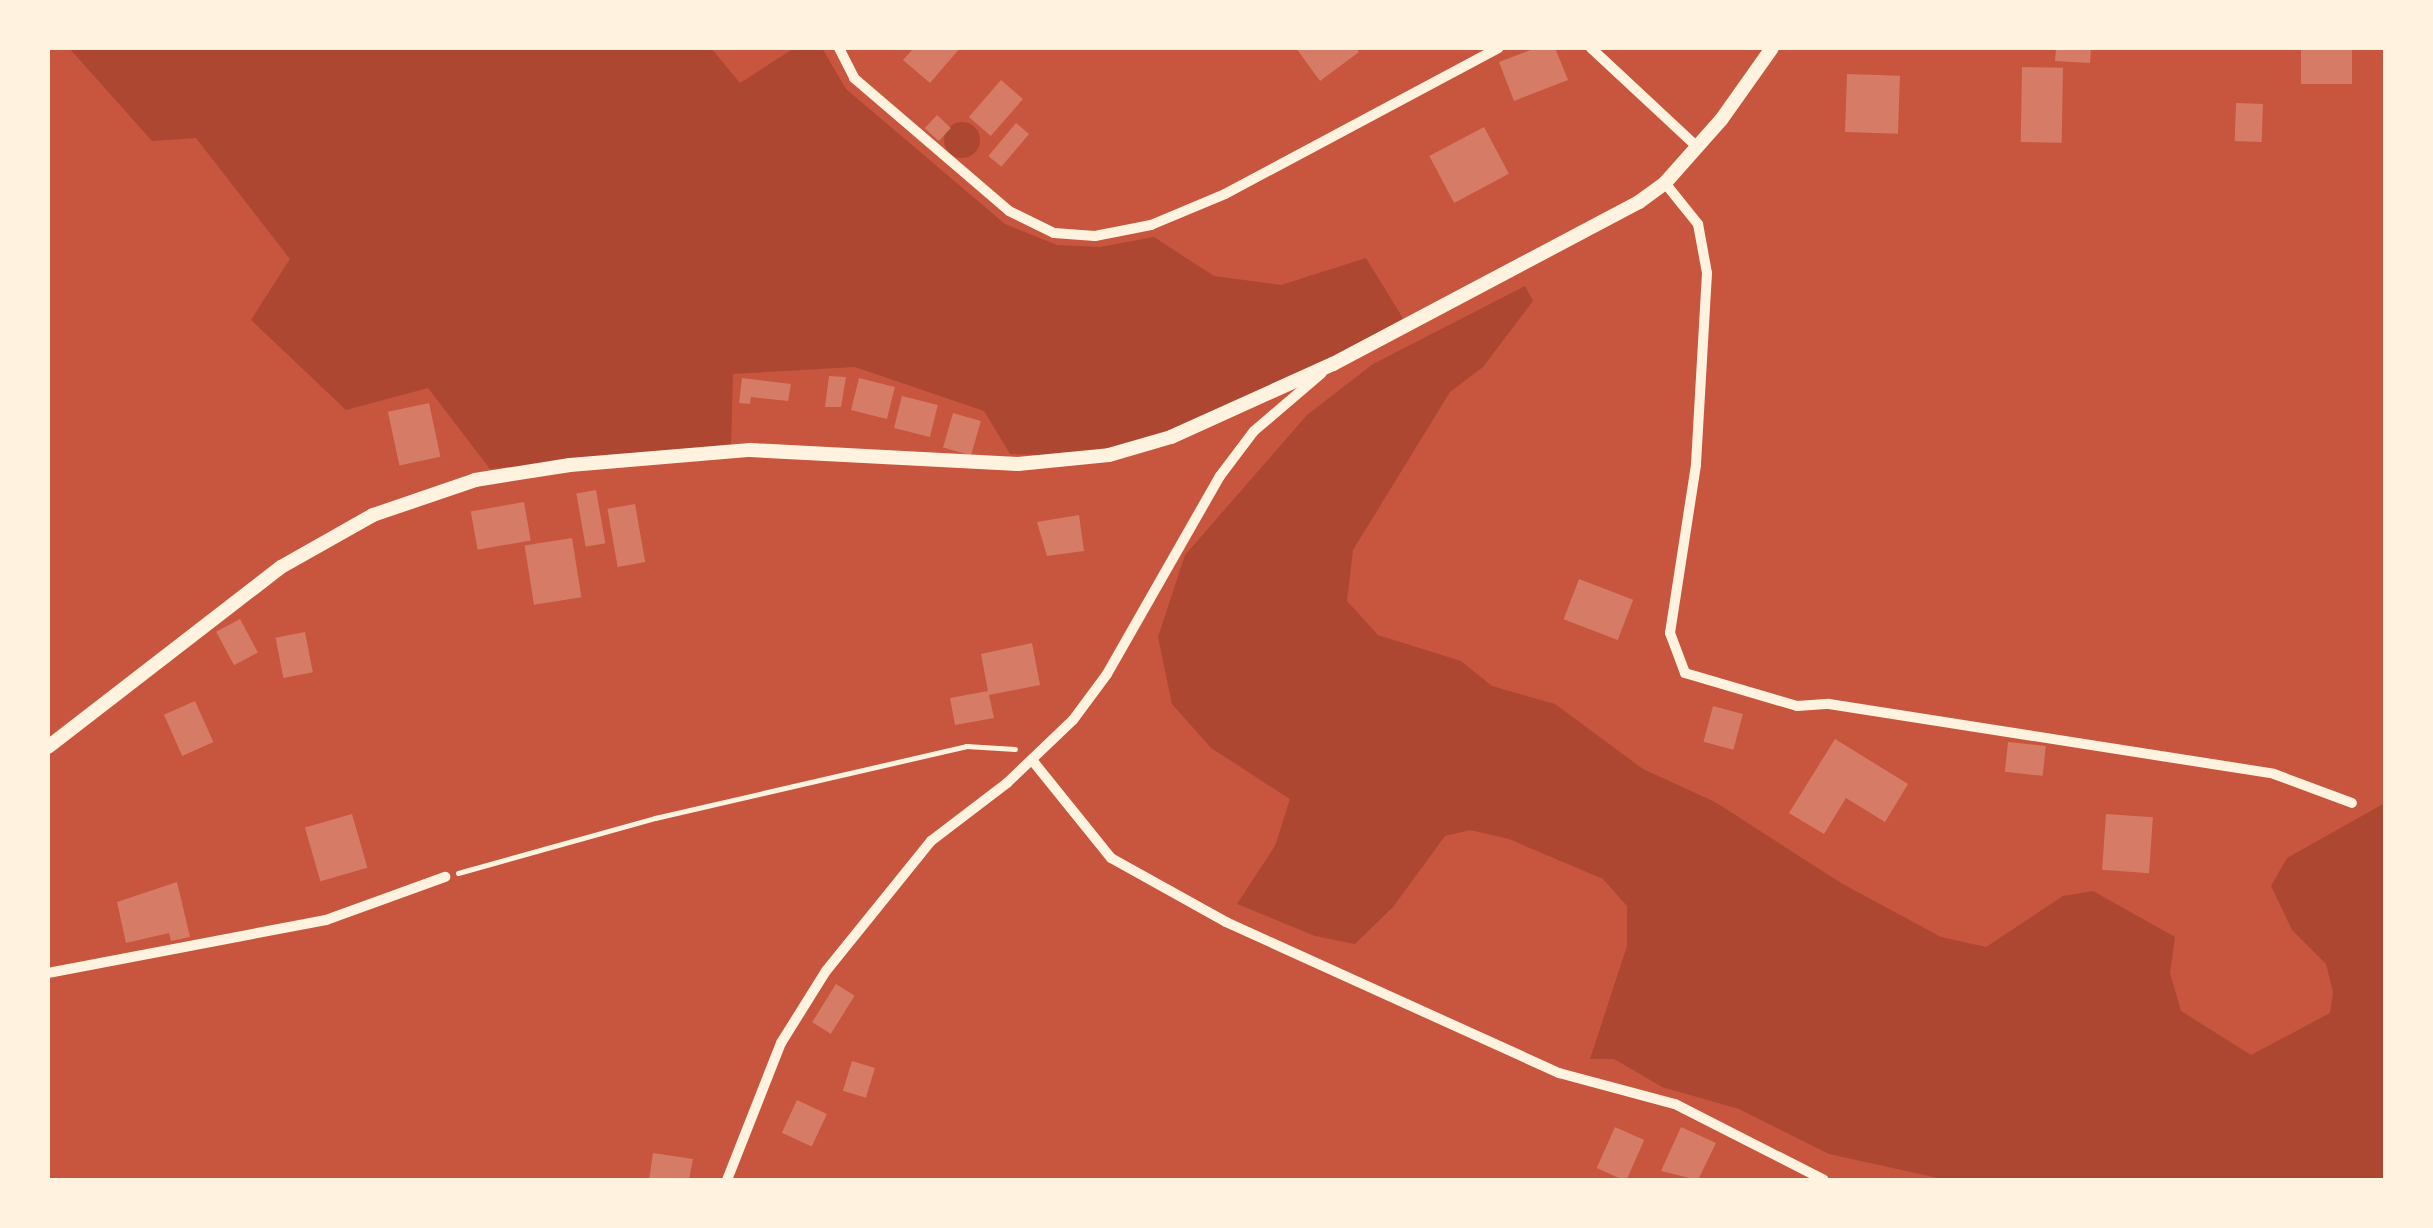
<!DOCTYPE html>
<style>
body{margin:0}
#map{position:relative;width:2433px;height:1228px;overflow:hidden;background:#c8553d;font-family:Lora,serif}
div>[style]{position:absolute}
.green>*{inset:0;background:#ae4732}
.round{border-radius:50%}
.building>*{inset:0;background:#d67c66;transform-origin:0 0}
.path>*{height:5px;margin:-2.5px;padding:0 2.5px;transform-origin:2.5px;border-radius:2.5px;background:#fff3e0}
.minor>*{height:10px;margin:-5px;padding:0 5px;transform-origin:5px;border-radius:5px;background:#fff3e0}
.tertiary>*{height:14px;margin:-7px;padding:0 7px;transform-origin:7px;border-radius:7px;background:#fff3e0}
span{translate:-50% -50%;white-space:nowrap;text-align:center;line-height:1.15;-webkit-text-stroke:8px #fff3e0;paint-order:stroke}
.frame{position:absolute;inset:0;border:50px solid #fff3e0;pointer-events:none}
</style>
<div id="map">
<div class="green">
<div style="clip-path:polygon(69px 48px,711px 48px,740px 83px,794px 48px,822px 48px,846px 89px,1005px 224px,1057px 245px,1100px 247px,1154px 237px,1214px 276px,1281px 285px,1366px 258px,1407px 325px,1190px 427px,1079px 456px,1010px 454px,984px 411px,855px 367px,733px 374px,731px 444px,490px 469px,428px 388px,346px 410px,251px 320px,290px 259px,196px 138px,152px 141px)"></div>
<div class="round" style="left:944px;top:122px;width:36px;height:36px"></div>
<div style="clip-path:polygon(1525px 286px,1533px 301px,1483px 367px,1450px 392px,1353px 550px,1347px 601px,1378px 635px,1461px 661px,1492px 686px,1555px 704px,1643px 769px,1715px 802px,1841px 883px,1941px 937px,1986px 947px,2063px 896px,2093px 891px,2175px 937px,2170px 973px,2181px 1011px,2251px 1055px,2330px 1013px,2333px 992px,2326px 964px,2292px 930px,2271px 886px,2287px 858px,2385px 803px,2385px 1180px,1947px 1180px,1829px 1154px,1739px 1109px,1662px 1087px,1614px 1059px,1590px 1059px,1627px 946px,1627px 906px,1603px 879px,1509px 839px,1470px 830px,1445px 836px,1393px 907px,1355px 944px,1315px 936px,1237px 904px,1275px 846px,1290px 799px,1211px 748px,1172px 704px,1158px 637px,1185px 555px,1307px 415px,1373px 364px)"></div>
</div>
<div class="building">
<div style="clip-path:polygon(914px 48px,960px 48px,930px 83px,903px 60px)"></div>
<div style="clip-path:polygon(1296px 48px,1356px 48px,1359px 52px,1320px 81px)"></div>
<div style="clip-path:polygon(1536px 48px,1555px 48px,1568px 80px,1514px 101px,1499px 62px)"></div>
<div style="clip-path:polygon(2056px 48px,2091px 48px,2090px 63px,2055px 61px)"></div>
<div style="left:2301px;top:48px;width:51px;height:36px"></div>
<div style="left:2022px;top:67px;width:41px;height:75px;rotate:1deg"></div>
<div style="left:1847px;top:74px;width:53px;height:58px;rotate:2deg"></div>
<div style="left:1001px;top:80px;width:29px;height:49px;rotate:41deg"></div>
<div style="left:2236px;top:103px;width:27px;height:38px;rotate:2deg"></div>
<div style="left:937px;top:115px;width:19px;height:18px;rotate:43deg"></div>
<div style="left:1016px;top:123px;width:17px;height:43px;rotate:40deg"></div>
<div style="left:1484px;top:127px;width:53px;height:62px;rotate:62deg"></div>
<div style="clip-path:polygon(829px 376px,846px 377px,841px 407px,825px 407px)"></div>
<div style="clip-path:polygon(742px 378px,791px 384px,788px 401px,751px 397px,750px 404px,739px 403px)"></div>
<div style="left:859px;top:378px;width:37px;height:33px;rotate:14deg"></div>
<div style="left:902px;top:396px;width:37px;height:33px;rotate:14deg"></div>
<div style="left:429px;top:403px;width:55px;height:42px;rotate:78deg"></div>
<div style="left:953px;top:413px;width:29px;height:36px;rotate:16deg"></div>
<div style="left:596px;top:490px;width:54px;height:20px;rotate:80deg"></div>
<div style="left:524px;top:502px;width:39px;height:54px;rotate:80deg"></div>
<div style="left:635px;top:504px;width:59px;height:28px;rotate:80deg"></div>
<div style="clip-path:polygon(1079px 515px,1084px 551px,1047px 556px,1037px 522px)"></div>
<div style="left:572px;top:538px;width:60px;height:48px;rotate:81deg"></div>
<div style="left:1579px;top:579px;width:58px;height:43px;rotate:21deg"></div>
<div style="left:240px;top:619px;width:38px;height:27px;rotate:62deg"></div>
<div style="left:305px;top:632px;width:41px;height:30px;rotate:79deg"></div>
<div style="clip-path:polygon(1032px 643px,1040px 685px,989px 695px,994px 718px,955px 725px,950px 698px,988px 691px,981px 654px)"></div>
<div style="left:195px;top:701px;width:45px;height:34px;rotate:66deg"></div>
<div style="left:1713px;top:706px;width:31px;height:37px;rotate:15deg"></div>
<div style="clip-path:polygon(1835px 739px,1908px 784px,1885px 822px,1846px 798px,1824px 834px,1789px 813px)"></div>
<div style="left:2008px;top:742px;width:38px;height:30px;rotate:6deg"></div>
<div style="left:352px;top:814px;width:56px;height:49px;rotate:74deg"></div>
<div style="left:2106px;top:814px;width:47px;height:56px;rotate:4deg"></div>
<div style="clip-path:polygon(177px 882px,190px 937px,171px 941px,169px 933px,126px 943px,117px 902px)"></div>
<div style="left:836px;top:984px;width:22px;height:45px;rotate:32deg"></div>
<div style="left:852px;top:1061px;width:24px;height:31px;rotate:17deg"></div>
<div style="left:797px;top:1100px;width:33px;height:36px;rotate:25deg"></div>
<div style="left:1615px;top:1127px;width:32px;height:45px;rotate:24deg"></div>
<div style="clip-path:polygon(1681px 1127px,1716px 1143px,1698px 1180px,1661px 1171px)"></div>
<div style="clip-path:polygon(653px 1153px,693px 1159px,689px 1180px,649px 1180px)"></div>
</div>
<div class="path">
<div style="left:458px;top:873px;width:205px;rotate:-15.6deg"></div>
<div style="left:655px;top:818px;width:319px;rotate:-13deg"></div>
<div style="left:966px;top:746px;width:49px;rotate:3.5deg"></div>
</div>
<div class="minor">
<div style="left:839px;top:48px;width:34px;rotate:63deg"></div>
<div style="left:854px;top:78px;width:204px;rotate:40.6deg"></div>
<div style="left:1009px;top:211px;width:50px;rotate:26.1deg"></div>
<div style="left:1054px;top:233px;width:41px;rotate:4.2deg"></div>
<div style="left:1095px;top:236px;width:57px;rotate:-11.1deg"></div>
<div style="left:1151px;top:225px;width:80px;rotate:-22.7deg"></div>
<div style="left:1225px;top:194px;width:310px;rotate:-28.1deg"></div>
<div style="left:1591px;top:48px;width:144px;rotate:43deg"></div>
<div style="left:1665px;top:183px;width:53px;rotate:51.2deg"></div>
<div style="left:1698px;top:224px;width:50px;rotate:79.6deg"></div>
<div style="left:1707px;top:273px;width:192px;rotate:93.3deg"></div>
<div style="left:1696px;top:465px;width:170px;rotate:98.8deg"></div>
<div style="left:1670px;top:633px;width:43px;rotate:69.4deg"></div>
<div style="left:1685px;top:673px;width:117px;rotate:16.4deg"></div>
<div style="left:1797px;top:706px;width:32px;rotate:-4deg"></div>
<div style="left:1829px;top:704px;width:450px;rotate:8.9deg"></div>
<div style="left:2274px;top:774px;width:83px;rotate:20.4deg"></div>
<div style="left:1032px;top:760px;width:126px;rotate:51.1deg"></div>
<div style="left:1111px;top:858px;width:132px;rotate:29.1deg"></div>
<div style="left:1226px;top:922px;width:366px;rotate:24.4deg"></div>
<div style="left:1559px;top:1073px;width:120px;rotate:15deg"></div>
<div style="left:1675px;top:1104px;width:167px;rotate:27deg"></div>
<div style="left:48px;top:973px;width:283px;rotate:-10.8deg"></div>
<div style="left:326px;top:920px;width:127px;rotate:-19.9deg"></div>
<div style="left:727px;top:1180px;width:147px;rotate:-68.5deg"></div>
<div style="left:781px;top:1043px;width:85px;rotate:-58deg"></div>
<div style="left:826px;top:971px;width:167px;rotate:-51.1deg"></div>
<div style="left:931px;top:841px;width:96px;rotate:-37.3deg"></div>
<div style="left:1007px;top:783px;width:91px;rotate:-43.7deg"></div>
<div style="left:1073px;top:720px;width:57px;rotate:-53.5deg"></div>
<div style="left:1107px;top:674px;width:228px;rotate:-60.3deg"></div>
<div style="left:1220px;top:476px;width:56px;rotate:-52.9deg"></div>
<div style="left:1254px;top:431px;width:89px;rotate:-40.5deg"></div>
</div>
<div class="tertiary">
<div style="left:48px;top:747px;width:294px;rotate:-37.7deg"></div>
<div style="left:281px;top:567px;width:106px;rotate:-29.5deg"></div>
<div style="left:373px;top:515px;width:108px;rotate:-18.9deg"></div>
<div style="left:475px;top:480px;width:96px;rotate:-9deg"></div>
<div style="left:570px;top:465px;width:181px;rotate:-4.8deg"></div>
<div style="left:750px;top:450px;width:268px;rotate:3deg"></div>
<div style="left:1018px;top:464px;width:91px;rotate:-5.6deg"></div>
<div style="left:1109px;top:455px;width:65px;rotate:-16.2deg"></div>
<div style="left:1171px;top:437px;width:178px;rotate:-24.3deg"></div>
<div style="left:1333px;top:364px;width:346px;rotate:-27.9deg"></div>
<div style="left:1639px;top:202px;width:32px;rotate:-36deg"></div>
<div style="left:1665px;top:183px;width:84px;rotate:-48.4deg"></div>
<div style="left:1721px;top:120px;width:88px;rotate:-54.7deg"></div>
</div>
<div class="frame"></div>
</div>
